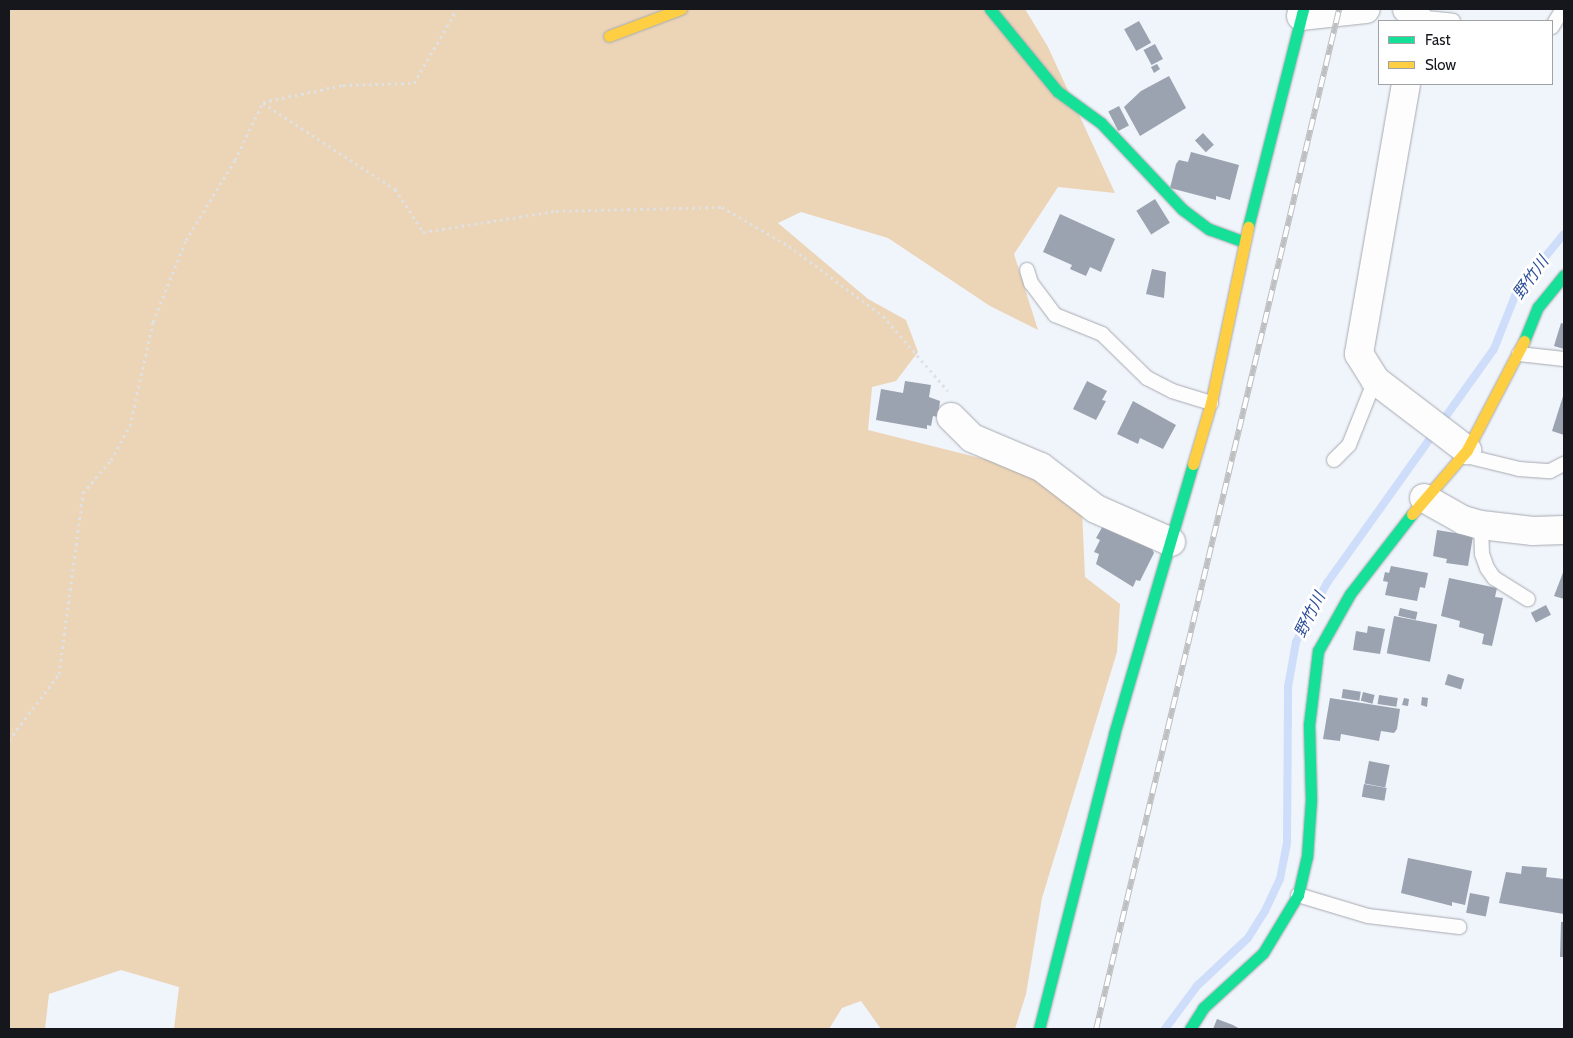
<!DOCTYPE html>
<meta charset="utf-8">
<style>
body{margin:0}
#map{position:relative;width:1573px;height:1038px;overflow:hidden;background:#f0f4fb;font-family:Cabin,"Noto Sans JP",sans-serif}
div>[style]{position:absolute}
.forest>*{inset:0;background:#ecd4b6}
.stream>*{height:8px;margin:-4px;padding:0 4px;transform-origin:4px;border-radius:4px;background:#ceddfa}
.building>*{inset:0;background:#9ba2b0;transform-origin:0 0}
.path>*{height:3px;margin-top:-1.5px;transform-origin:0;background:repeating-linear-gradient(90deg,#e0e1e3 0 2.5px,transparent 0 6.5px)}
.roads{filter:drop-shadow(0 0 1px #a7aab0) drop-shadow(0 0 1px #a7aab0)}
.lane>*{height:14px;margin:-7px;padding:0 7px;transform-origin:7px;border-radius:7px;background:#fdfdfe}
.street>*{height:28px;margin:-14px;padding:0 14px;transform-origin:14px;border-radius:14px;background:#fdfdfe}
.fast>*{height:11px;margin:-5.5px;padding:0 5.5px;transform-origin:5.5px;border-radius:5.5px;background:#16e098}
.slow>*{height:11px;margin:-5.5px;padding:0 5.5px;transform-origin:5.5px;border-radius:5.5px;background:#ffcf43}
.rail>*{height:5.5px;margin-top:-2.75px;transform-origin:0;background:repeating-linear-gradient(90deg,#fff 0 11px,#bebfc1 0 22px);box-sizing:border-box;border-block:1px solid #bebfc1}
span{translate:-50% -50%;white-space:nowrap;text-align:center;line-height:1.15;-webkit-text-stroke:5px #fff;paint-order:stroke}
.water-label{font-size:16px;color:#2d4f98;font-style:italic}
.frame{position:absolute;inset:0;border:10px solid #15171c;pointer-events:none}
.legend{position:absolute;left:1378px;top:20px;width:175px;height:65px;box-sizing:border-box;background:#fff;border:1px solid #a1a2a4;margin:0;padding:6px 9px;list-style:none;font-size:15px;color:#15171c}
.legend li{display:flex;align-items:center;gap:10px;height:25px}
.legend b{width:25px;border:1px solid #a1a2a4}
</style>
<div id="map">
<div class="forest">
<div style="clip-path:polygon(9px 9px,1025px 9px,1048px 47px,1115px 193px,1058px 187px,1014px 254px,1038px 330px,990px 306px,888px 238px,801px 212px,778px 223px,868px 299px,906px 320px,918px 352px,896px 381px,872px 387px,868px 430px,1032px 471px,1082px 509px,1085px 577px,1120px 604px,1117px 652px,1042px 898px,1026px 994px,1015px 1029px,881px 1029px,861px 1001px,842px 1008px,829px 1029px,174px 1029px,179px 987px,121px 970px,49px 994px,45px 1029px,9px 1029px)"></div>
</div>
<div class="stream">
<div style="left:1165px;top:1029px;width:54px;rotate:-53.3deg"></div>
<div style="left:1197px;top:986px;width:70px;rotate:-43.3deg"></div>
<div style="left:1248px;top:938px;width:32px;rotate:-58deg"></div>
<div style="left:1265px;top:911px;width:35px;rotate:-65deg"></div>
<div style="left:1280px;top:879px;width:38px;rotate:-79deg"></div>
<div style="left:1287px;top:842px;width:155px;rotate:-89.6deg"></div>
<div style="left:1288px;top:687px;width:46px;rotate:-79.9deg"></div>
<div style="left:1296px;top:642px;width:67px;rotate:-62.3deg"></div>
<div style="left:1327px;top:583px;width:287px;rotate:-54.5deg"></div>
<div style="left:1494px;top:349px;width:62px;rotate:-68.4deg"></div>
<div style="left:1517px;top:291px;width:74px;rotate:-50.5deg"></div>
</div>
<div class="building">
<div style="left:1139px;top:21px;width:25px;height:17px;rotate:61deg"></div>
<div style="left:1155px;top:44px;width:17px;height:13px;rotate:62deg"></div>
<div style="clip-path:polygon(1157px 64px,1160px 69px,1154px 73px,1151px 67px)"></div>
<div style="clip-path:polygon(1169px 76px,1186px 108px,1140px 136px,1124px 107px,1141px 91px)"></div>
<div style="left:1119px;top:106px;width:22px;height:12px;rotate:63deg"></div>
<div style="left:1203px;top:133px;width:16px;height:11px;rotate:47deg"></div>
<div style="clip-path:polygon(1191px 152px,1239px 165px,1230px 200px,1216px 196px,1216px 200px,1170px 188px,1176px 164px,1179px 160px,1188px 162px)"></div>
<div style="left:1155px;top:199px;width:28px;height:22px;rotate:58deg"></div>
<div style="clip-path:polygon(1060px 214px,1115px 239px,1101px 272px,1090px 267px,1086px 276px,1070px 269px,1072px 265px,1043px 252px)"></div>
<div style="clip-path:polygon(1152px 269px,1166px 272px,1164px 298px,1146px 294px)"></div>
<div style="clip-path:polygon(1561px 323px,1564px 324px,1564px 349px,1554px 346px)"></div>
<div style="clip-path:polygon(905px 381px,931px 385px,929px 397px,940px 401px,938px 417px,933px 416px,931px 426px,927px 425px,927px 429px,876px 420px,881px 389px,903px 393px)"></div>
<div style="clip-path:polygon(1087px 381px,1107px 391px,1102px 400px,1106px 401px,1096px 420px,1073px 409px)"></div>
<div style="clip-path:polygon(1564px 393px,1564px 435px,1552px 431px)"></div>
<div style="clip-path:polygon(1133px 401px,1176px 425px,1163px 449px,1140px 438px,1138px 444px,1117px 434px)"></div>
<div style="clip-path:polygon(1104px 524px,1152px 549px,1154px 553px,1140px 581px,1136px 580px,1133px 587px,1096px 564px,1099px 554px,1094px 552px,1100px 540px,1096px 538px)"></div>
<div style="clip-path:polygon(1437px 530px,1473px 536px,1468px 566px,1446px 563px,1447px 559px,1433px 556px)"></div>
<div style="clip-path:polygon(1391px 566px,1428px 573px,1425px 588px,1420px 587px,1417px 601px,1385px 595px,1388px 582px,1383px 581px,1385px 572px,1389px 573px)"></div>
<div style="clip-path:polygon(1564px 570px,1564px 599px,1554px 596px)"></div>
<div style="clip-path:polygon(1449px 578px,1497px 588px,1495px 597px,1503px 598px,1492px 646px,1482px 644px,1484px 634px,1459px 627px,1460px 621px,1441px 616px)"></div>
<div style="left:1546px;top:605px;width:11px;height:17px;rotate:63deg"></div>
<div style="left:1400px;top:608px;width:18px;height:8px;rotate:13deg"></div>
<div style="left:1394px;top:616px;width:44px;height:38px;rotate:11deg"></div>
<div style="clip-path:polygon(1368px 626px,1385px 629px,1380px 654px,1353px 650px,1356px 631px,1367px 633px)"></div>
<div style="left:1448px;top:674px;width:17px;height:11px;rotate:17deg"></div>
<div style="left:1343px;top:689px;width:18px;height:9px;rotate:9deg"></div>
<div style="left:1363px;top:692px;width:12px;height:9px;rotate:14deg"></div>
<div style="left:1379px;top:695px;width:19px;height:9px;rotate:9deg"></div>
<div style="clip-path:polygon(1422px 697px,1428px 698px,1427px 707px,1421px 705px)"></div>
<div style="clip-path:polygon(1330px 698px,1400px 709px,1397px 729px,1394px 733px,1381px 731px,1379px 741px,1341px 734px,1340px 741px,1323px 739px)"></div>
<div style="clip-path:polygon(1404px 698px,1409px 699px,1408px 706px,1402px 705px)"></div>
<div style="left:1369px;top:761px;width:21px;height:23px;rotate:11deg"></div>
<div style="left:1364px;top:784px;width:23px;height:13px;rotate:10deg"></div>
<div style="clip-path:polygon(1408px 858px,1472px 871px,1465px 905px,1452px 902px,1452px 906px,1401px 893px)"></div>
<div style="clip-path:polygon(1522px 866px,1547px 868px,1546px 877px,1564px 879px,1564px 914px,1499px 903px,1506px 872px,1521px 874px)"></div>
<div style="left:1470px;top:893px;width:20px;height:20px;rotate:11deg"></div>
<div style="clip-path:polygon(1561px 922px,1564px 922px,1564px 957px,1560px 957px)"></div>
<div style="clip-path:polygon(1217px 1019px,1233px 1025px,1240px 1029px,1213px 1029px)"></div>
</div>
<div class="path">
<div style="left:263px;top:103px;width:158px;rotate:33.1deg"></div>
<div style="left:395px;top:189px;width:51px;rotate:56.9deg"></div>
<div style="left:423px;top:232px;width:135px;rotate:-9deg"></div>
<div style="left:556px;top:211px;width:166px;rotate:-1.4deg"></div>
<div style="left:722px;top:207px;width:78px;rotate:30.2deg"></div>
<div style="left:789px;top:246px;width:117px;rotate:36.7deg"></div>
<div style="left:883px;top:316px;width:99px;rotate:49.1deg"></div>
<div style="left:9px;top:740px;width:83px;rotate:-52.9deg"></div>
<div style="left:59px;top:674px;width:183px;rotate:-82.4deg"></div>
<div style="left:83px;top:493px;width:43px;rotate:-49.7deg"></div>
<div style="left:111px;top:460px;width:39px;rotate:-61deg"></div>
<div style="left:130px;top:426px;width:107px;rotate:-77.5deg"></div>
<div style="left:153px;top:322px;width:88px;rotate:-68.1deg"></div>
<div style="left:186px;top:240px;width:94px;rotate:-58.5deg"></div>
<div style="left:235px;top:160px;width:64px;rotate:-64.2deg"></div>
<div style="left:263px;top:102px;width:82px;rotate:-12deg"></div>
<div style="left:343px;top:85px;width:71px;rotate:-1.6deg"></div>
<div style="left:414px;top:83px;width:86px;rotate:-59.8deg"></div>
</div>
<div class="roads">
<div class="lane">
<div style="left:1417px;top:17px;width:36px;rotate:6deg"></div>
<div style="left:1552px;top:27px;width:21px;rotate:-59deg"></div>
<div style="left:1027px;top:270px;width:14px;rotate:73deg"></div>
<div style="left:1031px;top:283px;width:40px;rotate:53deg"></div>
<div style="left:1055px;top:315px;width:51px;rotate:22deg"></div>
<div style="left:1102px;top:334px;width:63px;rotate:44.4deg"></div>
<div style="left:1147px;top:378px;width:28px;rotate:27deg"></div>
<div style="left:1172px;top:391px;width:41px;rotate:17.1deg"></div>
<div style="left:1519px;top:354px;width:45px;rotate:6.3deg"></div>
<div style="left:1462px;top:455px;width:59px;rotate:13.8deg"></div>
<div style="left:1519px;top:469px;width:31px;rotate:4deg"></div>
<div style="left:1550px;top:471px;width:16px;rotate:-27deg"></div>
<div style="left:1334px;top:460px;width:21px;rotate:-45deg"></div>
<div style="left:1349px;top:445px;width:70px;rotate:-68.2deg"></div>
<div style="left:1481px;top:525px;width:29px;rotate:88deg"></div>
<div style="left:1482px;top:554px;width:15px;rotate:70deg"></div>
<div style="left:1487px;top:568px;width:12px;rotate:55deg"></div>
<div style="left:1494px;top:578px;width:40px;rotate:32deg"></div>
<div style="left:1298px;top:895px;width:73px;rotate:16.7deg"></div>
<div style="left:1368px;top:916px;width:92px;rotate:6.9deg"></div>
</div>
<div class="street">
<div style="left:1407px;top:9px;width:13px;rotate:39deg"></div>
<div style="left:1417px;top:17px;width:4px;rotate:104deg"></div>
<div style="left:1301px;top:16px;width:65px;rotate:-6.1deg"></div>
<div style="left:1406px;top:84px;width:274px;rotate:99.9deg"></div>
<div style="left:1359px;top:354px;width:31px;rotate:58deg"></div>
<div style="left:1375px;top:380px;width:116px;rotate:37.3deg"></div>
<div style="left:951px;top:417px;width:30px;rotate:45deg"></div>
<div style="left:972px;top:438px;width:75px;rotate:22.8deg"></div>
<div style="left:1041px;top:467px;width:69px;rotate:37.4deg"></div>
<div style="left:1096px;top:509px;width:82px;rotate:23.7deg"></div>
<div style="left:1424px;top:498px;width:45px;rotate:29.4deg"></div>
<div style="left:1463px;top:520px;width:19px;rotate:16deg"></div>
<div style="left:1481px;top:525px;width:52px;rotate:6.6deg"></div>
<div style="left:1533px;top:531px;width:31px;rotate:-2deg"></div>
</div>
<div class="fast">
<div style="left:990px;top:9px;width:106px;rotate:50.7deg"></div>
<div style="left:1057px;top:91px;width:54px;rotate:36deg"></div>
<div style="left:1101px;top:123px;width:118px;rotate:46.7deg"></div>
<div style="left:1182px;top:209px;width:34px;rotate:37deg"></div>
<div style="left:1209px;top:229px;width:37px;rotate:20deg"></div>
<div style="left:1248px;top:227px;width:225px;rotate:-75.8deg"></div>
<div style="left:1524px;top:341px;width:37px;rotate:-68deg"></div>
<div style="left:1538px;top:307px;width:41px;rotate:-50.9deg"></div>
<div style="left:1039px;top:1029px;width:304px;rotate:-75.7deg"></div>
<div style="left:1114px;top:734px;width:281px;rotate:-73.7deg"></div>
<div style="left:1190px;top:1029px;width:25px;rotate:-58deg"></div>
<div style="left:1203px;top:1008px;width:81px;rotate:-42.5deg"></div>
<div style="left:1263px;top:953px;width:68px;rotate:-58.9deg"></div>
<div style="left:1298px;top:895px;width:39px;rotate:-77deg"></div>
<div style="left:1307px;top:857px;width:57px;rotate:-86deg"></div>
<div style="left:1311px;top:800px;width:75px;rotate:-91.5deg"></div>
<div style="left:1309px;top:725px;width:75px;rotate:-83.1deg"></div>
<div style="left:1318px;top:651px;width:65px;rotate:-60.7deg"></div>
<div style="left:1350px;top:594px;width:101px;rotate:-52.2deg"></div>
</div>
<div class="slow">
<div style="left:609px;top:36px;width:77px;rotate:-20.6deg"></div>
<div style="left:1193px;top:464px;width:64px;rotate:-73.6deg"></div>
<div style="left:1211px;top:403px;width:180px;rotate:-78.1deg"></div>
<div style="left:1412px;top:514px;width:84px;rotate:-49.3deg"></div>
<div style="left:1467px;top:450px;width:123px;rotate:-62.4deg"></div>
</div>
</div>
<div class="rail">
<div style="left:1096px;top:1029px;width:1049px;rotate:-76.6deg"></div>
</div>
<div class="water-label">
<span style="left:1531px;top:278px;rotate:-54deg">野竹川</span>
<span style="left:1310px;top:615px;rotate:-63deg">野竹川</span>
</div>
<div class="frame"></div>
<ul class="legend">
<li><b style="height:6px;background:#16e098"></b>Fast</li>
<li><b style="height:6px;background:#ffcf43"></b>Slow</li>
</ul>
</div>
